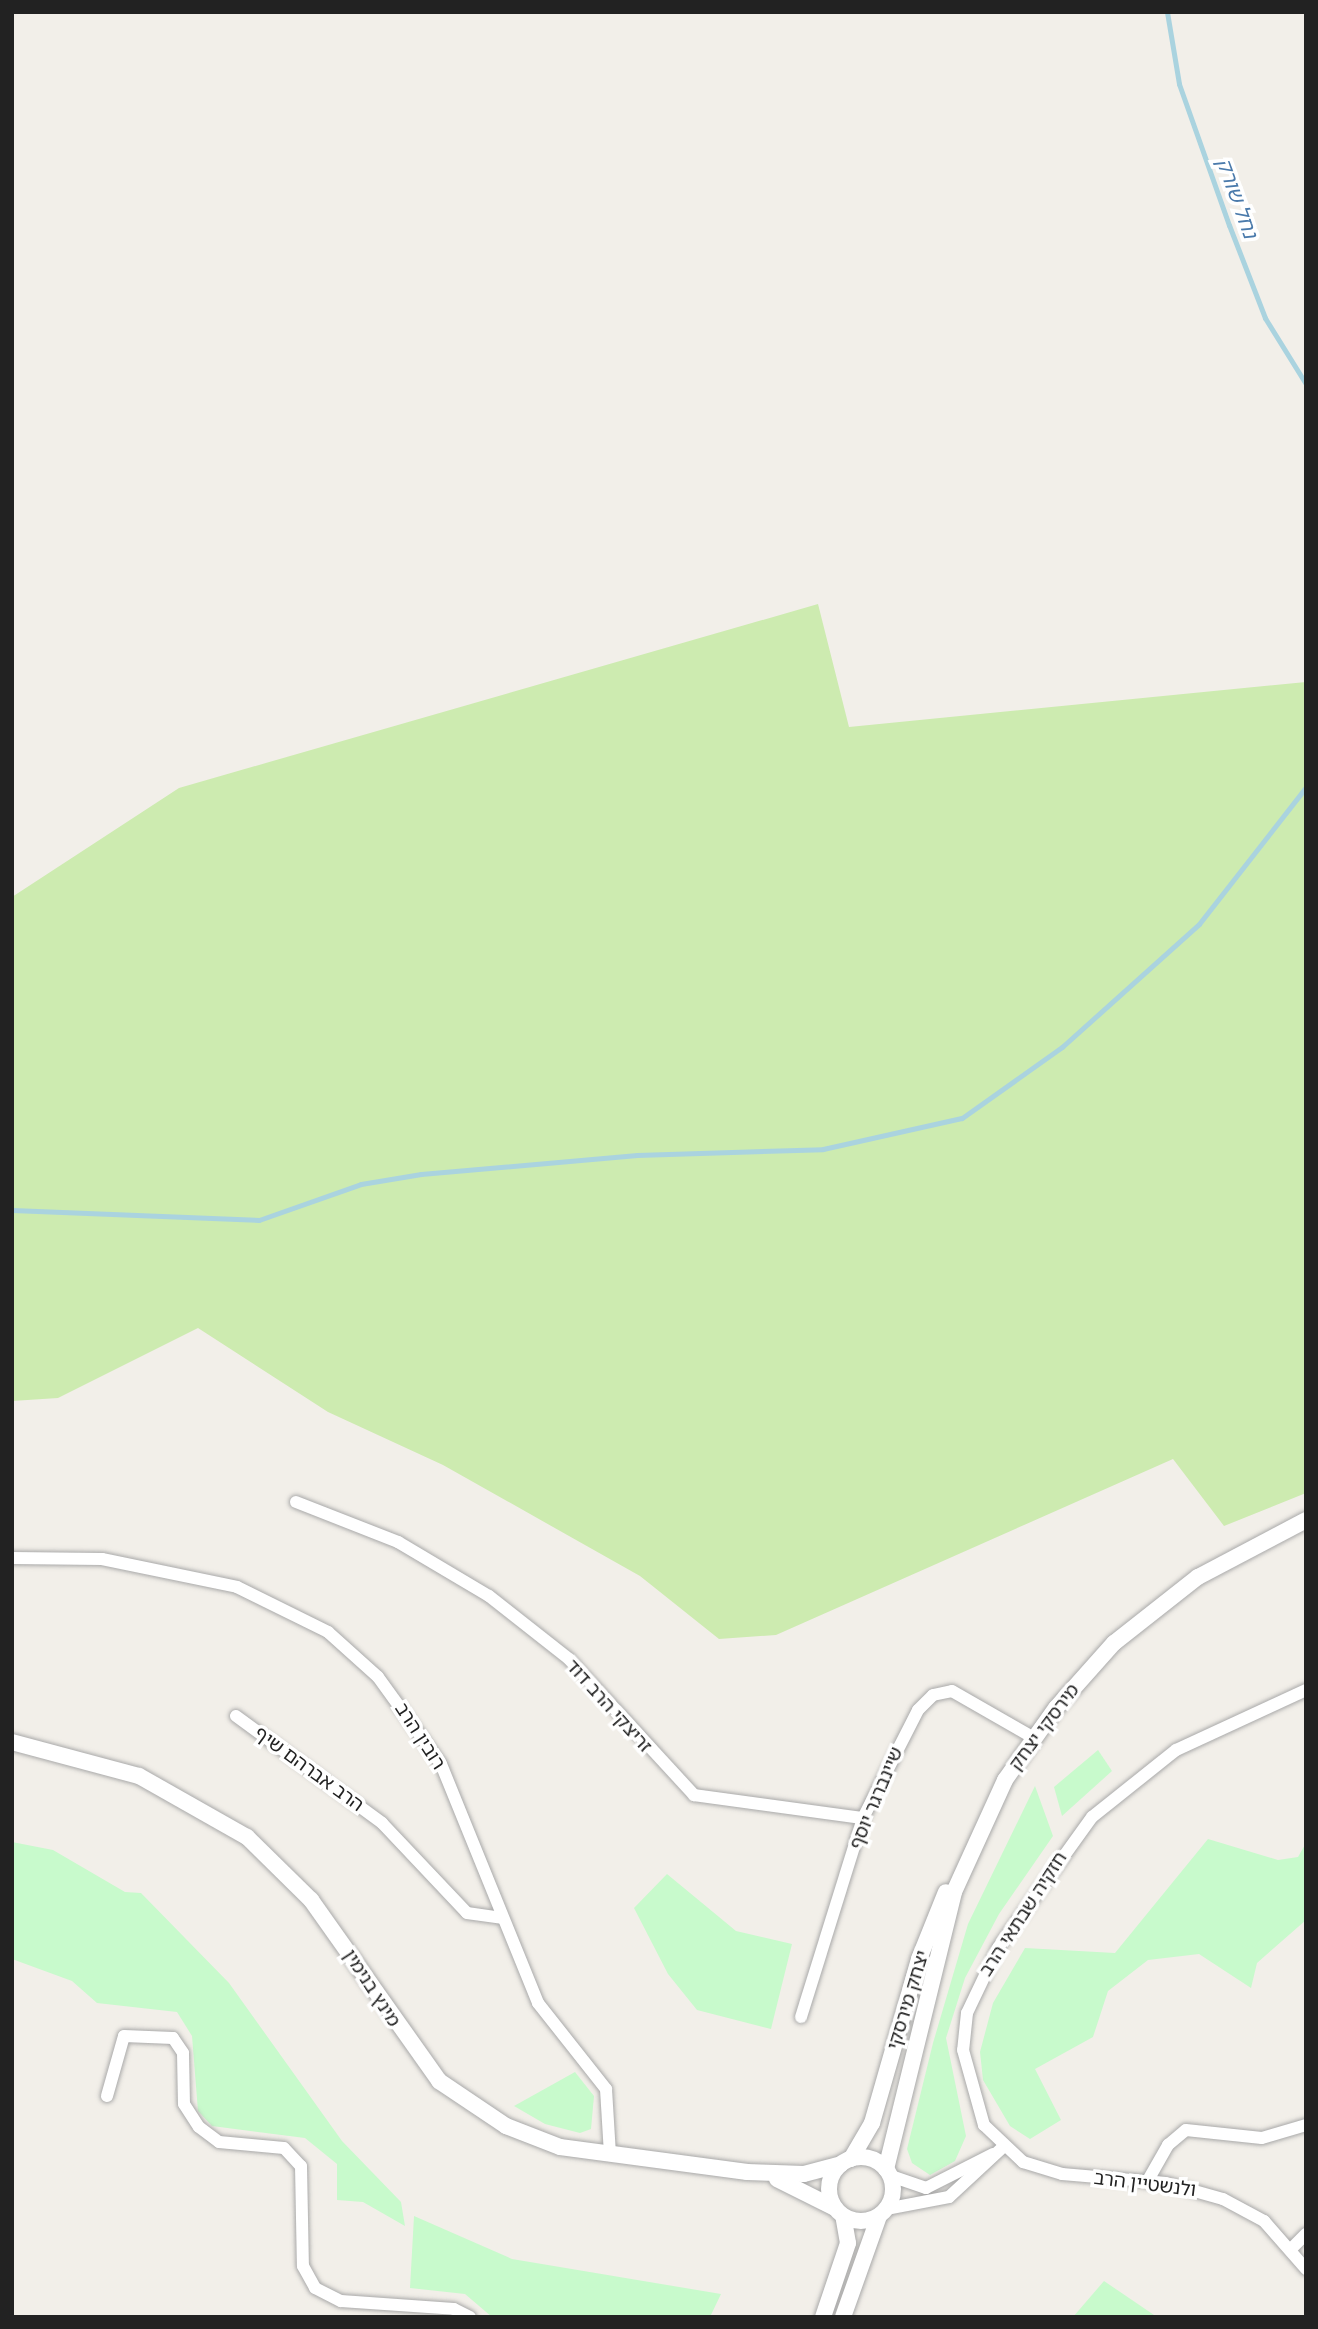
<!DOCTYPE html>
<meta charset="utf-8">
<style>
body{margin:0}
#map{position:relative;width:1318px;height:2329px;overflow:hidden;background:#f2efe9;font-family:Figtree,"Noto Sans Hebrew",sans-serif}
div>[style]{position:absolute}
.grass>*{inset:0;background:#cdebb0}
.park>*{inset:0;background:#c8facc}
.stream>*{height:5px;margin:-2.5px;padding:0 2.5px;transform-origin:2.5px;border-radius:2.5px;background:#aad3df}
.roads{filter:drop-shadow(0 0 2px #a9a9a9) drop-shadow(0 0 2px #a9a9a9)}
.minor>*{height:12px;margin:-6px;padding:0 6px;transform-origin:6px;border-radius:6px;background:#fff}
.tertiary>*{height:16px;margin:-8px;padding:0 8px;transform-origin:8px;border-radius:8px;background:#fff}
.tertiary>.ring{margin:-8px;padding:0;box-sizing:content-box;background:none;border:16px solid #fff;border-radius:50%}
span{translate:-50% -50%;white-space:nowrap;text-align:center;line-height:1.15;-webkit-text-stroke:7px #fff;paint-order:stroke}
.street-label{font-size:19px;color:#222}
.water-label{font-size:21px;color:#4a7aab;font-style:italic}
.frame{position:absolute;inset:0;border:14px solid #222;pointer-events:none}
</style>
<div id="map">
<div class="grass">
<div style="clip-path:polygon(818px 604px,849px 727px,1306px 682px,1306px 1493px,1224px 1526px,1173px 1459px,776px 1635px,719px 1639px,640px 1576px,443px 1465px,328px 1412px,198px 1328px,58px 1398px,12px 1401px,12px 897px,179px 788px)"></div>
</div>
<div class="park">
<div style="clip-path:polygon(1098px 1750px,1112px 1771px,1062px 1816px,1054px 1787px)"></div>
<div style="clip-path:polygon(1035px 1786px,1053px 1836px,999px 1914px,965px 1978px,946px 2038px,966px 2136px,955px 2161px,930px 2175px,912px 2163px,907px 2149px,933px 2043px,968px 1924px)"></div>
<div style="clip-path:polygon(1208px 1839px,1278px 1860px,1298px 1857px,1306px 1843px,1306px 1920px,1257px 1963px,1251px 1988px,1199px 1954px,1148px 1960px,1108px 1991px,1093px 2037px,1035px 2069px,1061px 2120px,1030px 2139px,1010px 2126px,983px 2080px,980px 2052px,993px 2003px,1025px 1948px,1115px 1953px)"></div>
<div style="clip-path:polygon(12px 1842px,53px 1850px,125px 1892px,141px 1893px,229px 1983px,342px 2141px,401px 2202px,405px 2226px,363px 2202px,337px 2200px,337px 2164px,305px 2138px,212px 2126px,198px 2111px,192px 2036px,177px 2012px,97px 2003px,72px 1981px,12px 1959px)"></div>
<div style="clip-path:polygon(667px 1874px,736px 1931px,792px 1944px,771px 2029px,697px 2010px,668px 1974px,634px 1908px)"></div>
<div style="clip-path:polygon(575px 2072px,594px 2096px,591px 2129px,580px 2133px,545px 2124px,514px 2106px)"></div>
<div style="clip-path:polygon(414px 2216px,512px 2259px,721px 2294px,710px 2317px,492px 2317px,465px 2294px,410px 2288px)"></div>
<div style="clip-path:polygon(1104px 2281px,1157px 2317px,1073px 2317px)"></div>
</div>
<div class="stream">
<div style="left:1167px;top:12px;width:73px;rotate:80.5deg"></div>
<div style="left:1179px;top:84px;width:150px;rotate:70.5deg"></div>
<div style="left:1229px;top:225px;width:100px;rotate:68.8deg"></div>
<div style="left:1265px;top:318px;width:78px;rotate:58.2deg"></div>
<div style="left:12px;top:1210px;width:247px;rotate:2.3deg"></div>
<div style="left:259px;top:1220px;width:108px;rotate:-19.4deg"></div>
<div style="left:361px;top:1184px;width:61px;rotate:-9.5deg"></div>
<div style="left:421px;top:1174px;width:217px;rotate:-5deg"></div>
<div style="left:637px;top:1155px;width:186px;rotate:-1.8deg"></div>
<div style="left:823px;top:1149px;width:142px;rotate:-12.6deg"></div>
<div style="left:962px;top:1118px;width:123px;rotate:-35.4deg"></div>
<div style="left:1062px;top:1047px;width:184px;rotate:-41.9deg"></div>
<div style="left:1199px;top:924px;width:174px;rotate:-52deg"></div>
</div>
<div class="roads">
<div class="minor">
<div style="left:296px;top:1502px;width:110px;rotate:21.4deg"></div>
<div style="left:398px;top:1542px;width:106px;rotate:30.7deg"></div>
<div style="left:489px;top:1596px;width:102px;rotate:38.2deg"></div>
<div style="left:569px;top:1659px;width:185px;rotate:47.4deg"></div>
<div style="left:694px;top:1795px;width:171px;rotate:7.8deg"></div>
<div style="left:12px;top:1558px;width:90px;rotate:0.6deg"></div>
<div style="left:102px;top:1559px;width:138px;rotate:11.7deg"></div>
<div style="left:237px;top:1587px;width:102px;rotate:26.3deg"></div>
<div style="left:328px;top:1632px;width:67px;rotate:42deg"></div>
<div style="left:378px;top:1677px;width:107px;rotate:54.1deg"></div>
<div style="left:441px;top:1764px;width:258px;rotate:67.9deg"></div>
<div style="left:538px;top:2003px;width:110px;rotate:51.7deg"></div>
<div style="left:606px;top:2089px;width:66px;rotate:86.5deg"></div>
<div style="left:1306px;top:1690px;width:143px;rotate:155.2deg"></div>
<div style="left:1176px;top:1750px;width:107px;rotate:141.4deg"></div>
<div style="left:1092px;top:1817px;width:161px;rotate:125.7deg"></div>
<div style="left:998px;top:1948px;width:72px;rotate:115.5deg"></div>
<div style="left:967px;top:2013px;width:37px;rotate:96deg"></div>
<div style="left:963px;top:2050px;width:78px;rotate:74.4deg"></div>
<div style="left:984px;top:2125px;width:54px;rotate:43.5deg"></div>
<div style="left:1023px;top:2162px;width:41px;rotate:17.1deg"></div>
<div style="left:1062px;top:2174px;width:104px;rotate:4.9deg"></div>
<div style="left:1166px;top:2183px;width:59px;rotate:15.7deg"></div>
<div style="left:1223px;top:2199px;width:47px;rotate:28.2deg"></div>
<div style="left:1264px;top:2221px;width:64px;rotate:48.8deg"></div>
<div style="left:236px;top:1716px;width:181px;rotate:36.2deg"></div>
<div style="left:382px;top:1823px;width:124px;rotate:46.6deg"></div>
<div style="left:467px;top:1913px;width:35px;rotate:8deg"></div>
<div style="left:801px;top:2017px;width:208px;rotate:-72.7deg"></div>
<div style="left:863px;top:1818px;width:121px;rotate:-63deg"></div>
<div style="left:918px;top:1710px;width:21px;rotate:-45deg"></div>
<div style="left:933px;top:1695px;width:19px;rotate:-12deg"></div>
<div style="left:952px;top:1691px;width:95px;rotate:29.8deg"></div>
<div style="left:107px;top:2096px;width:62px;rotate:-74.2deg"></div>
<div style="left:124px;top:2036px;width:49px;rotate:2.3deg"></div>
<div style="left:173px;top:2038px;width:18px;rotate:56deg"></div>
<div style="left:183px;top:2053px;width:51px;rotate:88.9deg"></div>
<div style="left:184px;top:2104px;width:27px;rotate:57deg"></div>
<div style="left:199px;top:2127px;width:25px;rotate:37deg"></div>
<div style="left:219px;top:2142px;width:65px;rotate:5.3deg"></div>
<div style="left:284px;top:2148px;width:25px;rotate:47deg"></div>
<div style="left:301px;top:2166px;width:100px;rotate:88.9deg"></div>
<div style="left:303px;top:2266px;width:25px;rotate:61deg"></div>
<div style="left:315px;top:2288px;width:29px;rotate:27deg"></div>
<div style="left:341px;top:2301px;width:113px;rotate:4deg"></div>
<div style="left:454px;top:2309px;width:18px;rotate:27deg"></div>
<div style="left:891px;top:2176px;width:37px;rotate:19deg"></div>
<div style="left:926px;top:2188px;width:75px;rotate:-26.9deg"></div>
<div style="left:1147px;top:2182px;width:43px;rotate:-60.4deg"></div>
<div style="left:1168px;top:2145px;width:23px;rotate:-40deg"></div>
<div style="left:1186px;top:2130px;width:76px;rotate:6deg"></div>
<div style="left:1262px;top:2138px;width:46px;rotate:-16.5deg"></div>
<div style="left:886px;top:2209px;width:64px;rotate:-10.8deg"></div>
<div style="left:949px;top:2197px;width:72px;rotate:-42.8deg"></div>
<div style="left:1292px;top:2248px;width:20px;rotate:-45deg"></div>
</div>
<div class="tertiary">
<div style="left:12px;top:1742px;width:131px;rotate:15deg"></div>
<div style="left:139px;top:1776px;width:124px;rotate:29.5deg"></div>
<div style="left:247px;top:1837px;width:90px;rotate:44.5deg"></div>
<div style="left:311px;top:1900px;width:222px;rotate:54.7deg"></div>
<div style="left:439px;top:2081px;width:81px;rotate:33.9deg"></div>
<div style="left:506px;top:2126px;width:58px;rotate:21.3deg"></div>
<div style="left:560px;top:2147px;width:189px;rotate:7.6deg"></div>
<div style="left:747px;top:2172px;width:57px;rotate:2deg"></div>
<div style="left:804px;top:2174px;width:38px;rotate:-15deg"></div>
<div class="ring" style="left:829px;top:2157px;width:48px;height:48px"></div>
<div style="left:851px;top:2159px;width:42px;rotate:-59.7deg"></div>
<div style="left:872px;top:2123px;width:171px;rotate:-74deg"></div>
<div style="left:919px;top:1959px;width:72px;rotate:-68.1deg"></div>
<div style="left:886px;top:2169px;width:285px;rotate:-76.2deg"></div>
<div style="left:954px;top:1892px;width:123px;rotate:-65.5deg"></div>
<div style="left:1005px;top:1780px;width:88px;rotate:-54.7deg"></div>
<div style="left:1056px;top:1708px;width:87px;rotate:-48.3deg"></div>
<div style="left:1114px;top:1643px;width:107px;rotate:-38.2deg"></div>
<div style="left:1198px;top:1577px;width:122px;rotate:-27.8deg"></div>
<div style="left:777px;top:2179px;width:65px;rotate:26.6deg"></div>
<div style="left:823px;top:2317px;width:78px;rotate:-71.3deg"></div>
<div style="left:848px;top:2243px;width:27px;rotate:-100deg"></div>
<div style="left:843px;top:2317px;width:107px;rotate:-70.4deg"></div>
</div>
</div>
<div class="street-label">
<span style="left:609px;top:1706px;rotate:48deg">זריצקי הרב דוד</span>
<span style="left:1044px;top:1727px;rotate:-53deg">מירסקי יצחק</span>
<span style="left:420px;top:1736px;rotate:57deg">רובין הרב</span>
<span style="left:309px;top:1769px;rotate:36deg">הרב אברהם שיף</span>
<span style="left:876px;top:1798px;rotate:-67deg">שיינברגר יוסף</span>
<span style="left:1023px;top:1914px;rotate:-57deg">חזקיה שבתאי הרב</span>
<span style="left:372px;top:1988px;rotate:57deg">מינץ בנימין</span>
<span style="left:908px;top:2000px;rotate:-73deg">יצחק מירסקי</span>
<span style="left:1145px;top:2184px;rotate:7deg">ולנשטיין הרב</span>
</div>
<div class="water-label">
<span style="left:1237px;top:198px;rotate:70deg">נחל שורק</span>
</div>
<div class="frame"></div>
</div>
